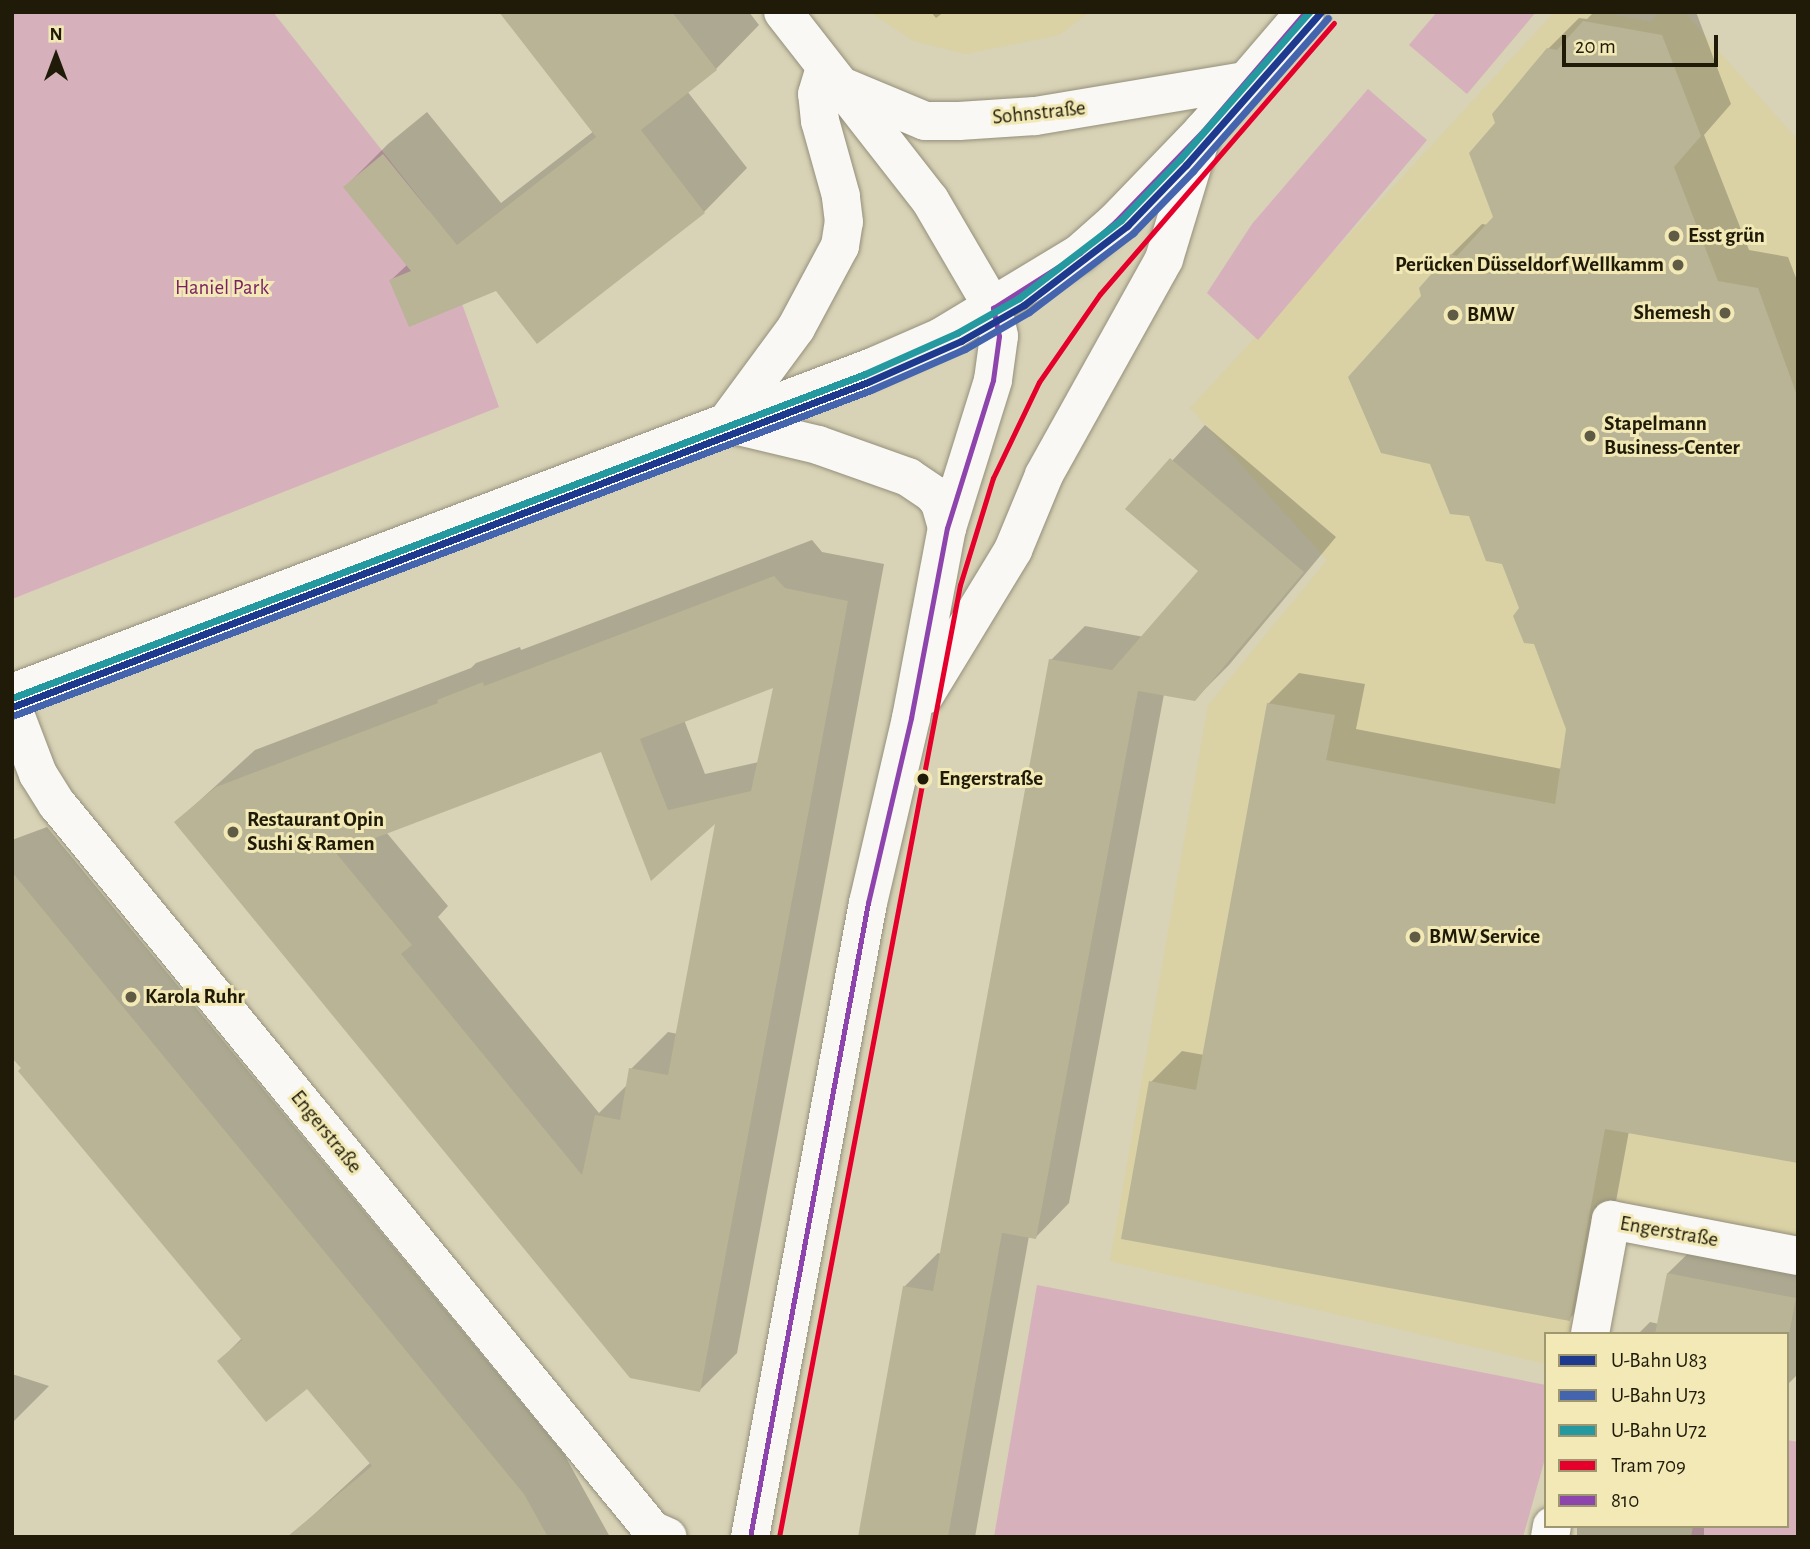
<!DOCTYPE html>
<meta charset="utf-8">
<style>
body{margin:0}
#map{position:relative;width:1810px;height:1549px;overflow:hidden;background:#d8d2b6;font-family:"Alegreya Sans",sans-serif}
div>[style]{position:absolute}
.built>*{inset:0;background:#dad1a5}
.green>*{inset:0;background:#d6b0bb}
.shadow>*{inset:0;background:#0003;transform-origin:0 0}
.building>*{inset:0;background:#b9b495}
.roads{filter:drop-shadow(0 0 2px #94907b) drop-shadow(0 0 2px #94907b)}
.minor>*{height:38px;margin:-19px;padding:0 19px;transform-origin:19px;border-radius:19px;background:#f9f8f4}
.tertiary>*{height:38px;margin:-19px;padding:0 19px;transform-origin:19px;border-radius:19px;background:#f9f8f4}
.secondary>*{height:38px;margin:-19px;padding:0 19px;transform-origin:19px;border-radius:19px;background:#f9f8f4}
.bus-1>*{height:5px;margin:-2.5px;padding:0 2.5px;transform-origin:2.5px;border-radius:2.5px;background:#8e44ad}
.tram-1>*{height:5px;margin:-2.5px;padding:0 2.5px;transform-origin:2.5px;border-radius:2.5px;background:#e4002b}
.metro-1>*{height:7px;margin:-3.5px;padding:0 3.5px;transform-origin:3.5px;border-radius:3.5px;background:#1d3a8f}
.metro-2>*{height:7px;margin:-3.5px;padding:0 3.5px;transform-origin:3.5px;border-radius:3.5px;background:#4465ad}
.metro-3>*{height:7px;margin:-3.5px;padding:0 3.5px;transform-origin:3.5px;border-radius:3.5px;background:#24999f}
.dots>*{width:19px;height:19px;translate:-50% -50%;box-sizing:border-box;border:4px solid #f2e9b6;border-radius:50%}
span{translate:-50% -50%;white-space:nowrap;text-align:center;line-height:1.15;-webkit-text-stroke:6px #f2e9b6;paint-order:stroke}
.street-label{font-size:21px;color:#1f1b08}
.poi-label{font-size:21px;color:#1f1b08;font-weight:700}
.left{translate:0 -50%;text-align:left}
.right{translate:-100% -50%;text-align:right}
.park-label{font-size:21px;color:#7a1f64}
.stop-label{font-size:21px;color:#1f1b08;font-weight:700}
.frame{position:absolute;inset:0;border:14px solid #1f1b08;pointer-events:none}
.legend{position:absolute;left:1544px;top:1332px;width:245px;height:196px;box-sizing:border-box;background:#f2e9b6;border:2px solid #9e9770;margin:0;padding:9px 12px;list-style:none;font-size:21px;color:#1f1b08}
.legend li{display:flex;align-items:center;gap:14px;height:35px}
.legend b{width:35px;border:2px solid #9e9770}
.north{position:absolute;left:21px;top:21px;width:70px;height:70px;-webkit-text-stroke:5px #f2e9b6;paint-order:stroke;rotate:0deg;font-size:19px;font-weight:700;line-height:28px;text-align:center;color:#1f1b08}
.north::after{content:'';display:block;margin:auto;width:24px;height:32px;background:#1f1b08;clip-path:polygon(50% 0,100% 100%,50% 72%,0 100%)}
.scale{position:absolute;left:1562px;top:35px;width:156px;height:32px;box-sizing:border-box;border:4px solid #1f1b08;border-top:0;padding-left:9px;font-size:21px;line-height:24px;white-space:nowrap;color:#1f1b08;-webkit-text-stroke:5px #f2e9b6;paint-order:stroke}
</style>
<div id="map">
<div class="built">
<div style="clip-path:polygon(870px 12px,1090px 12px,1059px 35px,966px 54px,913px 41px)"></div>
<div style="clip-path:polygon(1554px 12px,1602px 12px,1651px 22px,1659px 12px,1684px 12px,1798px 140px,1798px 1248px,1599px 1211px,1577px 1334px,1546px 1334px,1546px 1364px,1110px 1261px,1208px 705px,1327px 560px,1190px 408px)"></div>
</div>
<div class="green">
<div style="clip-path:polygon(12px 12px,273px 12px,428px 209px,499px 407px,12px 599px)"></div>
<div style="clip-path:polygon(1437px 12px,1536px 12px,1467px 94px,1409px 45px)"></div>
<div style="clip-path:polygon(1368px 89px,1427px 140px,1258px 340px,1207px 293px,1252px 224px)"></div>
<div style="clip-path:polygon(1037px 1285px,1546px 1385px,1546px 1455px,1523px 1537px,994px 1537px)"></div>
<div style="clip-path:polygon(1787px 1440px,1798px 1442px,1798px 1537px,1691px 1537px,1693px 1526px,1787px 1526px)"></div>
</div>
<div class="shadow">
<div style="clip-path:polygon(501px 12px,749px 12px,759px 25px,716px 69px,687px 91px,747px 168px,704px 212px,537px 341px,496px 289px,391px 280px,408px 264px,345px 187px,388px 144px,427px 112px,501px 203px,594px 131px)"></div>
<div style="clip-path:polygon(931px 12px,944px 12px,936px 18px)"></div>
<div style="clip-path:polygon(1594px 12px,1696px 12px,1731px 104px,1704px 135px,1749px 250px,1788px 257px,1798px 283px,1798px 1162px,1629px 1131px,1600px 1288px,1569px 1319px,1151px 1082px,1182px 1051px,1204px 1055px,1268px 704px,1299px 673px,1365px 684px,1356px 729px,1562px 769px,1567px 729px,1423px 296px,1451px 255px,1482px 224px,1488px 225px,1495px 217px,1497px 124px,1548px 49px,1579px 18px,1587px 19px)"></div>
<div style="clip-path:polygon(1205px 425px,1336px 537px,1229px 665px,1195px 699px,1164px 694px,1069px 1203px,1036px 1237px,1029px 1236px,975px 1537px,860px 1537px,904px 1287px,938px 1253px,942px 1254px,1051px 660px,1085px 626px,1144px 637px,1200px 571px,1128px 509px)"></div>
<div style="clip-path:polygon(evenodd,812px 540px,822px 552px,884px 564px,737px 1353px,700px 1390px,176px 822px,255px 750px,471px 668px,476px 663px,520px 647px,521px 650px,812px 540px,775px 685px,759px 762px,705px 774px,684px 720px,775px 685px,812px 540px,602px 749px,652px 878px,717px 819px,678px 1034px,668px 1032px,631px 1069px,628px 1084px,599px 1113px,438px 917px,448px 906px,386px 832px,602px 749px)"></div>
<div style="clip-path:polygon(47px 827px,564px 1454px,610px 1537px,301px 1537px,296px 1531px,371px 1462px,307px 1386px,219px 1361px,242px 1338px,12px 1001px,12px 840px)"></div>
<div style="clip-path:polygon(1711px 1231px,1798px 1248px,1798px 1374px,1787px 1385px,1787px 1334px,1638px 1334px,1650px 1322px,1659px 1324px,1668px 1273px)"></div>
<div style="clip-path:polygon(12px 1374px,49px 1386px,12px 1423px)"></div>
<div style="left:1577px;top:1526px;width:127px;height:11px"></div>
</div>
<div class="building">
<div style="clip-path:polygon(499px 12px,672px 12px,717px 70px,641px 130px,705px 213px,537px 344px,496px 291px,409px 327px,389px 280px,411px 271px,343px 187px,383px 154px,457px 245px,596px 137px)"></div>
<div style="clip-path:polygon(1583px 21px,1662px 35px,1701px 136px,1674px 167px,1718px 281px,1758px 288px,1798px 398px,1798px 1163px,1605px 1129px,1570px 1321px,1121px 1239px,1149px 1081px,1196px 1090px,1267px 703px,1335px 715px,1326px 760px,1555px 804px,1566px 729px,1534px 644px,1524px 643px,1513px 616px,1519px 608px,1502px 564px,1486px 561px,1469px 516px,1450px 514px,1430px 464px,1381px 453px,1348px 377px,1421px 296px,1419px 288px,1449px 254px,1457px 256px,1493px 217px,1469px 153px,1495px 123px,1492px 114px,1547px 48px,1557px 50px)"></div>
<div style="clip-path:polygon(1170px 458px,1304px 572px,1195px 701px,1138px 691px,1036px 1239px,1002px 1233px,948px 1537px,858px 1537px,903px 1286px,933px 1291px,1049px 659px,1112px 670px,1198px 571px,1125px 509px)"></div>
<div style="clip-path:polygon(evenodd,774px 576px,785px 588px,848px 601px,700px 1392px,630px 1378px,174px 822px,216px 787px,438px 703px,437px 700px,483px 682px,484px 686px,774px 576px,773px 688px,751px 791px,668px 810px,640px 739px,773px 688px,774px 576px,601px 752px,651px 881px,715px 824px,668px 1075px,629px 1068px,620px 1120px,595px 1115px,582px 1175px,401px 954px,412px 945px,336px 853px,601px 752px)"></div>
<div style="clip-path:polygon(12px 872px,524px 1494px,548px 1537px,287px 1537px,372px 1466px,307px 1389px,266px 1422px,217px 1361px,242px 1340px,18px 1071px,21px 1068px,12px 1058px)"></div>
<div style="clip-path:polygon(1667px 1273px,1796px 1298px,1789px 1334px,1655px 1334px)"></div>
</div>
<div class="roads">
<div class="minor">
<div style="left:783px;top:12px;width:239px;rotate:52deg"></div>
<div style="left:930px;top:200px;width:125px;rotate:59.7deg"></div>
<div style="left:839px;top:85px;width:93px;rotate:22.7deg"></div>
<div style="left:925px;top:121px;width:34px"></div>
<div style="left:959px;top:121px;width:76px;rotate:-3.8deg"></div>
<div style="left:1035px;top:116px;width:212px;rotate:-9.5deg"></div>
<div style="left:726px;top:423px;width:118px;rotate:-53.6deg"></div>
<div style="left:796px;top:328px;width:93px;rotate:-61.8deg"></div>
<div style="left:840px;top:246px;width:24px;rotate:-81deg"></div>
<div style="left:844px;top:222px;width:26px;rotate:-97deg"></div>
<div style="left:841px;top:196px;width:78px;rotate:-105.6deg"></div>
<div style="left:820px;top:121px;width:27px;rotate:-96deg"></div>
<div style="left:817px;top:94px;width:27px;rotate:-73deg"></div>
<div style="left:12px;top:706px;width:73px;rotate:69.1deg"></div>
<div style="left:38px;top:774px;width:36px;rotate:58deg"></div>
<div style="left:57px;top:804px;width:939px;rotate:50.66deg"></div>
<div style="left:652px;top:1530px;width:17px;rotate:24deg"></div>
<div style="left:1590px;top:1334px;width:116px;rotate:-79.6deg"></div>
<div style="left:1611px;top:1220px;width:190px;rotate:10.9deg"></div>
<div style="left:1550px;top:1537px;width:11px;rotate:-80deg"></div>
</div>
<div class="tertiary">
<div style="left:726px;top:423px;width:95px;rotate:13.4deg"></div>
<div style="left:818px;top:445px;width:96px;rotate:19.6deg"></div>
<div style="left:908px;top:477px;width:30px;rotate:34deg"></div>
<div style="left:933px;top:494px;width:11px;rotate:52deg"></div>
<div style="left:940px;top:503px;width:26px;rotate:74deg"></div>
<div style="left:925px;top:695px;width:170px;rotate:-58.7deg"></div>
<div style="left:1013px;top:550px;width:81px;rotate:-67.5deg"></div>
<div style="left:1044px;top:475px;width:247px;rotate:-60.9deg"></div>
<div style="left:1164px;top:259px;width:134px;rotate:-73.1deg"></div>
<div style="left:750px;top:1537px;width:645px;rotate:-79.46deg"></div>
<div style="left:868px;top:903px;width:190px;rotate:-76.9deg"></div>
<div style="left:911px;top:718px;width:193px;rotate:-79.3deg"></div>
<div style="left:947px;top:528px;width:155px;rotate:-72.7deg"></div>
<div style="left:993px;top:380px;width:44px;rotate:-82.2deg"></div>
<div style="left:999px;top:336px;width:29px;rotate:-102deg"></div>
</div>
<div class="secondary">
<div style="left:12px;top:693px;width:923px;rotate:-20.75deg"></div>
<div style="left:875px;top:366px;width:72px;rotate:-23.7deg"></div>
<div style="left:941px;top:337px;width:162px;rotate:-31.1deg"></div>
<div style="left:1080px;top:253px;width:48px;rotate:-41.6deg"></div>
<div style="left:1116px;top:221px;width:125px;rotate:-46deg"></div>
<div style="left:1203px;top:131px;width:157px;rotate:-49.4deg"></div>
</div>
</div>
<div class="bus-1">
<div style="left:750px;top:1537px;width:645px;rotate:-79.46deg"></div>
<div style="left:868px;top:903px;width:190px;rotate:-76.9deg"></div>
<div style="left:911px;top:718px;width:193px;rotate:-79.3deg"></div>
<div style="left:947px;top:528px;width:155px;rotate:-72.7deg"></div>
<div style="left:993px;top:380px;width:44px;rotate:-82.2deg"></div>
<div style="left:999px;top:336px;width:29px;rotate:-102deg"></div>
<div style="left:993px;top:308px;width:103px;rotate:-32.3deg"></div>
<div style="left:1080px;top:253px;width:48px;rotate:-41.6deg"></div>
<div style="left:1116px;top:221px;width:125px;rotate:-46deg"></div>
<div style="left:1203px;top:131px;width:157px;rotate:-49.4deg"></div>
</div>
<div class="tram-1">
<div style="left:779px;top:1537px;width:969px;rotate:-79.24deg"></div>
<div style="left:960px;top:585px;width:112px;rotate:-72.9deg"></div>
<div style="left:993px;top:478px;width:106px;rotate:-64.4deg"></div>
<div style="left:1039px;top:382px;width:107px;rotate:-55.3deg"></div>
<div style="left:1100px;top:294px;width:358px;rotate:-49.2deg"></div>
</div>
<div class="metro-1">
<div style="left:12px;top:707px;width:916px;rotate:-20.79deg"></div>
<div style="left:868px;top:382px;width:102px;rotate:-23.8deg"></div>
<div style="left:961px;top:341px;width:73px;rotate:-29.7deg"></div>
<div style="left:1024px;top:305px;width:130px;rotate:-37.5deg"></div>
<div style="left:1127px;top:226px;width:85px;rotate:-46deg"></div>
<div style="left:1186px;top:165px;width:204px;rotate:-48.6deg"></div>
</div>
<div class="metro-2">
<div style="left:15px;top:715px;width:916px;rotate:-20.79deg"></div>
<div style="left:871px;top:390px;width:103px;rotate:-23.6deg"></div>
<div style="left:965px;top:349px;width:74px;rotate:-30deg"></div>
<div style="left:1029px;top:312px;width:131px;rotate:-37.2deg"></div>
<div style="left:1133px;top:233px;width:86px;rotate:-45.9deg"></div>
<div style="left:1193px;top:171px;width:204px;rotate:-48.6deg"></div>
</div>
<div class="metro-3">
<div style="left:12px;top:698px;width:912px;rotate:-20.8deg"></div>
<div style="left:865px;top:374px;width:101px;rotate:-24deg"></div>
<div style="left:957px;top:333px;width:71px;rotate:-29.4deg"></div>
<div style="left:1019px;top:298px;width:128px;rotate:-37.4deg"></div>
<div style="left:1121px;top:220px;width:85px;rotate:-46deg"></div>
<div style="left:1180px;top:159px;width:196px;rotate:-48.7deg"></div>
</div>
<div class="dots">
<div style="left:1674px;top:236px;background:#605b45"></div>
<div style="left:1678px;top:265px;background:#605b45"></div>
<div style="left:1725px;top:313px;background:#605b45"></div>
<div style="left:1453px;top:315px;background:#605b45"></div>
<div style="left:1590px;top:436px;background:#605b45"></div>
<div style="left:923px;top:779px;background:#1f1b08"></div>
<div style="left:233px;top:832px;background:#605b45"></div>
<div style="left:1415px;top:937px;background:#605b45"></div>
<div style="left:131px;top:997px;background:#605b45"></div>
</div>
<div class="street-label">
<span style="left:1039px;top:113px;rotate:-6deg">Sohnstraße</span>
<span style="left:326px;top:1132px;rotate:51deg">Engerstraße</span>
<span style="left:1669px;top:1232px;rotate:10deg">Engerstraße</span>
</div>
<div class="poi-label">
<span class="left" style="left:1688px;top:236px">Esst grün</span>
<span class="right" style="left:1664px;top:265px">Perücken Düsseldorf Wellkamm</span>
<span class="right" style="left:1711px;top:313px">Shemesh</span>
<span class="left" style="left:1467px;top:315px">BMW</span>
<span class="left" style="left:1604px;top:436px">Stapelmann<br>Business-Center</span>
<span class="left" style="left:247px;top:832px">Restaurant Opin<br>Sushi &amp; Ramen</span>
<span class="left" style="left:1429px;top:937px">BMW Service</span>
<span class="left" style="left:145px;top:997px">Karola Ruhr</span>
</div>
<div class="park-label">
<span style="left:222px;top:288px">Haniel Park</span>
</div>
<div class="stop-label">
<span class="left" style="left:939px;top:779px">Engerstraße</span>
</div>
<div class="frame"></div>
<ul class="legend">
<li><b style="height:9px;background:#1d3a8f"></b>U-Bahn U83</li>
<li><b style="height:9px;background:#4465ad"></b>U-Bahn U73</li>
<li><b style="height:9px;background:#24999f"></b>U-Bahn U72</li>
<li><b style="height:9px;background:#e4002b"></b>Tram 709</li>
<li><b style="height:9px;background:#8e44ad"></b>810</li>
</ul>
<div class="north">N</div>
<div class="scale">20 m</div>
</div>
